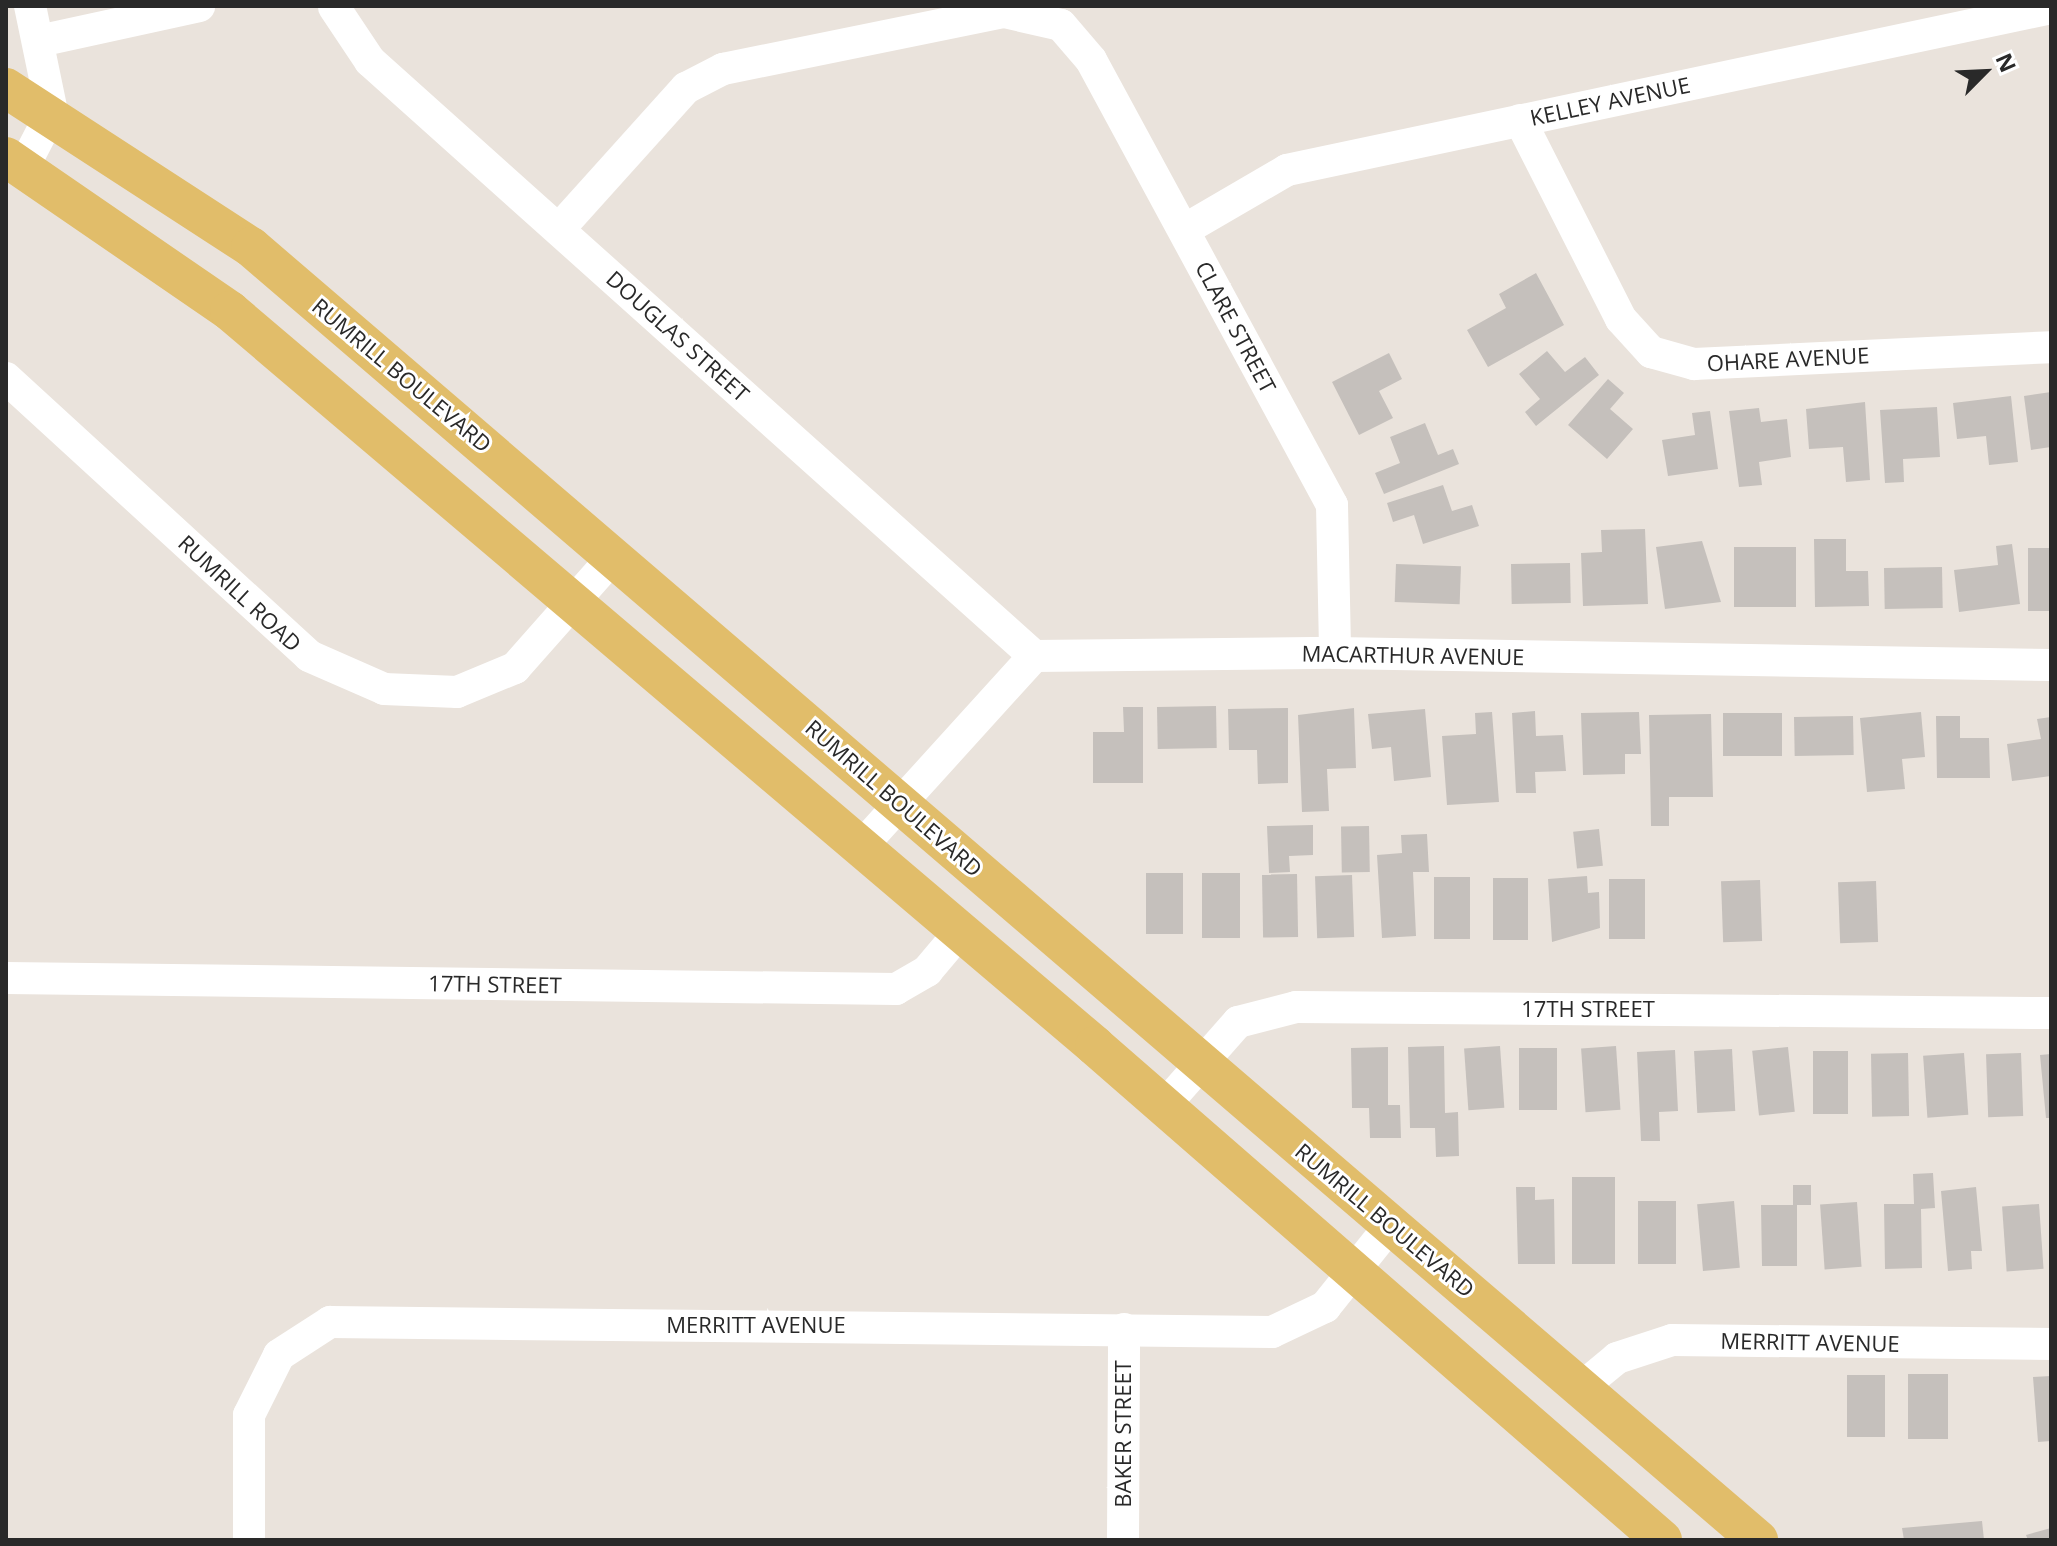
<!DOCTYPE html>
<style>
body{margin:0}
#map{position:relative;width:2057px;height:1546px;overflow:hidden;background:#eae3dc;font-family:"Open Sans",sans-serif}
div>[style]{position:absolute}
.building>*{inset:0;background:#c5c0bc;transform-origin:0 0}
.minor>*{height:32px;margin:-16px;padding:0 16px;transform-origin:16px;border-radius:16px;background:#fff}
.major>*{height:40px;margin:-20px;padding:0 20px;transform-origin:20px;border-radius:20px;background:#e1bd6a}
span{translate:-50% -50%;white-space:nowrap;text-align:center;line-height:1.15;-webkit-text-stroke:6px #fff;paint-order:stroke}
.street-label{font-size:22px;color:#292929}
.frame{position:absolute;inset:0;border:8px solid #292929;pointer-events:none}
.north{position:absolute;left:1945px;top:32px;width:80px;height:80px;-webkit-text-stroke:6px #fff;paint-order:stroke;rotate:66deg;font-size:22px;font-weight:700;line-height:32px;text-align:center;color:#292929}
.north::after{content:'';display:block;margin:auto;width:28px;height:36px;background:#292929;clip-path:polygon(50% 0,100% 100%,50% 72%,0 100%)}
</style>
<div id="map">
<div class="building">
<div style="clip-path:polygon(1536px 273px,1564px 325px,1488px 367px,1467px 330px,1506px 308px,1499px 294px)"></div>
<div style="clip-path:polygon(1547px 351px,1565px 372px,1585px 357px,1599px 375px,1536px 426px,1525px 412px,1540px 399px,1519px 374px)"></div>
<div style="clip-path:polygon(1389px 353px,1402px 379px,1379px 391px,1393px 418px,1359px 435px,1332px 382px)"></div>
<div style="clip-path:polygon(1608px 379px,1624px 393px,1610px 409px,1633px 429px,1607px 459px,1568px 425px)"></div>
<div style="clip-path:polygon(2051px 392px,2051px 447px,2031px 450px,2024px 396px)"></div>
<div style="clip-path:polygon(2011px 396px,2018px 462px,1989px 465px,1986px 436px,1957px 439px,1953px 403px)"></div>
<div style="clip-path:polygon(1865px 402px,1870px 480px,1846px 482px,1843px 447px,1809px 449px,1806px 409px)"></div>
<div style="clip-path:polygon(1937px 407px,1940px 457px,1903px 459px,1904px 482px,1885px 483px,1880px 410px)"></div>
<div style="clip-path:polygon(1759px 408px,1761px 422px,1787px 419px,1791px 457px,1759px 462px,1762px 485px,1739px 487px,1729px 411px)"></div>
<div style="clip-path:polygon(1710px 411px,1718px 469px,1668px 476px,1662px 440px,1695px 435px,1692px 413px)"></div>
<div style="clip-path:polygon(1425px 423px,1438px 455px,1453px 449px,1459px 464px,1384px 494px,1375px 473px,1400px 463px,1390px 437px)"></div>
<div style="clip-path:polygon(1443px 485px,1452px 511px,1472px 505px,1479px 526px,1423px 544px,1414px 515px,1393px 522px,1387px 503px)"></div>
<div style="clip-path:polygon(1645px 529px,1648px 604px,1583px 606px,1581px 553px,1602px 552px,1601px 530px)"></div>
<div style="clip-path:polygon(1814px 539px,1846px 539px,1846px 571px,1868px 571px,1869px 606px,1815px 607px)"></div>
<div style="clip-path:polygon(1702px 541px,1721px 602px,1665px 609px,1656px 547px)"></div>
<div style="clip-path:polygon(2012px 544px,2020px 604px,1959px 612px,1954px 570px,1998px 565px,1996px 546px)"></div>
<div style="left:1734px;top:547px;width:62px;height:60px"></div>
<div style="left:2028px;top:548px;width:23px;height:63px"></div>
<div style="left:1570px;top:563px;width:40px;height:59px;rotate:89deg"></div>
<div style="left:1396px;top:564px;width:65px;height:38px;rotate:2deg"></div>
<div style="left:1942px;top:567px;width:41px;height:58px;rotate:89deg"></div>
<div style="left:1216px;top:706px;width:42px;height:59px;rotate:89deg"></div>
<div style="clip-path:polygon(1123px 707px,1143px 707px,1143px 783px,1093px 783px,1093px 732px,1124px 732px)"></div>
<div style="clip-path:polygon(1288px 708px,1288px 783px,1258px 784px,1257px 750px,1229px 750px,1228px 709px)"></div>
<div style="clip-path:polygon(1354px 708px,1356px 768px,1327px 769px,1329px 811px,1302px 812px,1298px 715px)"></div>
<div style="clip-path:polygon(1425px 709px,1431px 777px,1394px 781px,1391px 747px,1372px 749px,1368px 714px)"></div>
<div style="clip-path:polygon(1535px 711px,1536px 736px,1563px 735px,1566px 771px,1535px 772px,1536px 793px,1516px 793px,1512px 713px)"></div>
<div style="clip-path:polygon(1492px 712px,1499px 802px,1447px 805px,1442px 736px,1476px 734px,1475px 713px)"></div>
<div style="clip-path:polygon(1639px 712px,1641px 754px,1625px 754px,1625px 774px,1583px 775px,1581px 713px)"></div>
<div style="clip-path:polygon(1921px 712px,1925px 757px,1902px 759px,1905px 789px,1867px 792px,1860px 718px)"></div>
<div style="left:1723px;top:713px;width:59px;height:43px"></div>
<div style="clip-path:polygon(1711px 714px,1713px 797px,1669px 797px,1669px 826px,1651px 826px,1649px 715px)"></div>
<div style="left:1853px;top:716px;width:39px;height:59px;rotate:89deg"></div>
<div style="clip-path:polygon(1936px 716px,1960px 716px,1960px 738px,1989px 738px,1990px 778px,1937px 778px)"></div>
<div style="clip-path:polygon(2051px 717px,2051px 776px,2012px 781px,2007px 744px,2041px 739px,2037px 719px)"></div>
<div style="clip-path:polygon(1313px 825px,1313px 855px,1289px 856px,1290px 872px,1269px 873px,1267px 826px)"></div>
<div style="left:1369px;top:826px;width:46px;height:28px;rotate:89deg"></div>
<div style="left:1599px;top:829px;width:37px;height:26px;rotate:84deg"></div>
<div style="clip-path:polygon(1427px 834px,1429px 872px,1413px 872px,1416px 936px,1382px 938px,1377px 855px,1402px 853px,1401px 835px)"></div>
<div style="left:1146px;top:873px;width:37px;height:61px"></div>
<div style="left:1202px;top:873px;width:38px;height:65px"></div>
<div style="left:1297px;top:874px;width:63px;height:35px;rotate:89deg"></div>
<div style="left:1352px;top:875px;width:62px;height:37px;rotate:88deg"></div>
<div style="clip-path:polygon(1587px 876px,1588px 893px,1599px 892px,1600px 928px,1552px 942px,1548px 879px)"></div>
<div style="left:1434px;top:877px;width:36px;height:62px"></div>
<div style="left:1493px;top:878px;width:35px;height:62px"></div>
<div style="left:1609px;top:879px;width:36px;height:60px"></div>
<div style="left:1760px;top:880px;width:61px;height:39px;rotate:88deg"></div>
<div style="left:1876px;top:881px;width:61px;height:38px;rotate:88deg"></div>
<div style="clip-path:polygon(1444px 1046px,1445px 1113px,1458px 1112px,1459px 1156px,1436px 1157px,1435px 1128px,1410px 1128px,1408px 1047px)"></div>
<div style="left:1500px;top:1046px;width:62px;height:36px;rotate:86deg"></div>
<div style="left:1616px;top:1046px;width:64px;height:35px;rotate:86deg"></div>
<div style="clip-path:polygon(1388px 1047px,1388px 1105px,1400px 1105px,1401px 1138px,1370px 1138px,1369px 1108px,1352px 1108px,1351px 1048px)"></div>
<div style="left:1788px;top:1047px;width:65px;height:36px;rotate:84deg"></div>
<div style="left:1519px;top:1048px;width:38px;height:62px"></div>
<div style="left:1732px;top:1049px;width:62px;height:38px;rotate:87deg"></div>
<div style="clip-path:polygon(1675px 1050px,1678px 1111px,1659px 1112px,1660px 1141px,1641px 1141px,1637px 1052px)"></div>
<div style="left:1813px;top:1051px;width:35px;height:63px"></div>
<div style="left:1908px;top:1053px;width:63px;height:37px;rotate:89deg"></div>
<div style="left:1964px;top:1053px;width:62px;height:41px;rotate:86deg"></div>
<div style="left:2021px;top:1053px;width:63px;height:35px;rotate:88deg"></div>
<div style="clip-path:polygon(2051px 1054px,2051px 1118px,2046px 1118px,2040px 1055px)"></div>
<div style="clip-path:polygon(1933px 1173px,1935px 1208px,1921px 1209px,1922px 1268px,1885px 1269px,1884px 1204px,1914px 1204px,1913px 1174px)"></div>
<div style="left:1572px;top:1177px;width:43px;height:87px"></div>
<div style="clip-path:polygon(1793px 1185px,1811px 1185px,1811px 1205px,1797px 1205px,1797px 1266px,1762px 1266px,1761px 1205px,1793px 1205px)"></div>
<div style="clip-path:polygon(1516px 1187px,1535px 1187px,1535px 1200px,1554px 1199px,1555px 1264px,1518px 1264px)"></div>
<div style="clip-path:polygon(1976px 1187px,1982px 1251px,1971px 1251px,1972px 1269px,1948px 1271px,1941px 1191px)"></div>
<div style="left:1638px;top:1201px;width:38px;height:63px"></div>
<div style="left:1734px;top:1201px;width:67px;height:37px;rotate:85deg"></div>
<div style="left:1857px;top:1202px;width:65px;height:37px;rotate:86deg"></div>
<div style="left:2039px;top:1204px;width:65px;height:37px;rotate:86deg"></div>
<div style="left:1908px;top:1374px;width:40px;height:65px"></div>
<div style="left:1847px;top:1375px;width:38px;height:62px"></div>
<div style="clip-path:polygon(2051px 1376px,2051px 1441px,2038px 1442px,2033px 1377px)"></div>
<div style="clip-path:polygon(1982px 1521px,1984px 1540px,1904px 1540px,1902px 1528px)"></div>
<div style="clip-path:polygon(2051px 1528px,2051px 1540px,2028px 1540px,2026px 1535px)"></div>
</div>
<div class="minor">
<div style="left:334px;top:7px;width:65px;rotate:56.3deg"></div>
<div style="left:370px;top:61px;width:892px;rotate:41.86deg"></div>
<div style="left:39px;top:41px;width:164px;rotate:-12.3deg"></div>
<div style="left:1520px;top:120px;width:223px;rotate:63.1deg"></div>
<div style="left:1621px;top:319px;width:45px;rotate:47.7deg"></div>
<div style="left:1651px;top:352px;width:45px;rotate:15.6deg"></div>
<div style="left:1694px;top:364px;width:357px;rotate:-2.7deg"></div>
<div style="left:24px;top:166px;width:61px;rotate:-62.6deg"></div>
<div style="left:52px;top:112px;width:108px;rotate:-101.7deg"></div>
<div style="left:559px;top:229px;width:190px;rotate:-48deg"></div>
<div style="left:686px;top:88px;width:42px;rotate:-27.2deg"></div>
<div style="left:723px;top:69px;width:287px;rotate:-11.5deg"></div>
<div style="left:1004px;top:12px;width:58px;rotate:12.8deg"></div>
<div style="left:1061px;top:25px;width:46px;rotate:49.4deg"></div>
<div style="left:1091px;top:60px;width:506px;rotate:61.56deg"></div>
<div style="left:1332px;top:505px;width:148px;rotate:88.8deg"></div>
<div style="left:1184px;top:230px;width:119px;rotate:-30.2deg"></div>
<div style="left:1287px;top:170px;width:781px;rotate:-11.97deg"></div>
<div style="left:6px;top:378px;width:411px;rotate:42.5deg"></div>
<div style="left:309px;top:656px;width:82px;rotate:23.7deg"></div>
<div style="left:384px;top:689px;width:73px;rotate:2.4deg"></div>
<div style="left:457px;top:692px;width:63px;rotate:-22.5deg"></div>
<div style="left:515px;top:668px;width:151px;rotate:-48.5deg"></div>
<div style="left:860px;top:848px;width:259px;rotate:-47.8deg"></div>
<div style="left:1034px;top:656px;width:301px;rotate:-0.6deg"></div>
<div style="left:1335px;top:653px;width:716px;rotate:0.96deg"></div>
<div style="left:6px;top:978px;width:890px;rotate:0.71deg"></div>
<div style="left:896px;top:989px;width:36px;rotate:-30deg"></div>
<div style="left:927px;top:971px;width:51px;rotate:-49.8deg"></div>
<div style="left:1164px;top:1106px;width:112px;rotate:-48.6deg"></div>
<div style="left:1238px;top:1022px;width:60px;rotate:-14.5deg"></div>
<div style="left:1296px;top:1007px;width:755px;rotate:0.46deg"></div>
<div style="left:1582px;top:1387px;width:45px;rotate:-39.6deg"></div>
<div style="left:1617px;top:1358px;width:58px;rotate:-18.1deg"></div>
<div style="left:1672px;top:1340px;width:379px;rotate:0.6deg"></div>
<div style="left:249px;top:1540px;width:125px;rotate:-90deg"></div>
<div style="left:249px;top:1415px;width:67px;rotate:-63.4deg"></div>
<div style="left:279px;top:1355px;width:61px;rotate:-32.9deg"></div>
<div style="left:330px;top:1322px;width:942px;rotate:0.61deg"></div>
<div style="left:1272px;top:1332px;width:59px;rotate:-25.3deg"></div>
<div style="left:1325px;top:1307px;width:104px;rotate:-51.3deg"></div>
<div style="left:1123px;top:1540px;width:211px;rotate:-89.7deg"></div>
</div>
<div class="major">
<div style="left:6px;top:88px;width:292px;rotate:33deg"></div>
<div style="left:251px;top:247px;width:1986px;rotate:40.63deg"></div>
<div style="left:6px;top:157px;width:272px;rotate:34.5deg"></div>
<div style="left:230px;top:311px;width:1135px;rotate:40.35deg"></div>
<div style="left:1095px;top:1046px;width:752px;rotate:41.06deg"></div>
</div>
<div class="street-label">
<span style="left:1610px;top:101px;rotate:-12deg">KELLEY AVENUE</span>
<span style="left:1236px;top:327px;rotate:62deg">CLARE STREET</span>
<span style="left:678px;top:336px;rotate:42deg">DOUGLAS STREET</span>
<span style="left:1788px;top:359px;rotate:-3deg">OHARE AVENUE</span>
<span style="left:402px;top:375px;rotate:40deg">RUMRILL BOULEVARD</span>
<span style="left:240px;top:593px;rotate:43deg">RUMRILL ROAD</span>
<span style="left:1413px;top:655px;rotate:1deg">MACARTHUR AVENUE</span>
<span style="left:894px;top:798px;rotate:41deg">RUMRILL BOULEVARD</span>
<span style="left:495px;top:984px;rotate:1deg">17TH STREET</span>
<span style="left:1588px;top:1009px">17TH STREET</span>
<span style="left:1385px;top:1220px;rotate:40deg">RUMRILL BOULEVARD</span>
<span style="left:756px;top:1325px">MERRITT AVENUE</span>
<span style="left:1810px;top:1342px;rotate:1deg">MERRITT AVENUE</span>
<span style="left:1123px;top:1434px;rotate:-90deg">BAKER STREET</span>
</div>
<div class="frame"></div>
<div class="north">N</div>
</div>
